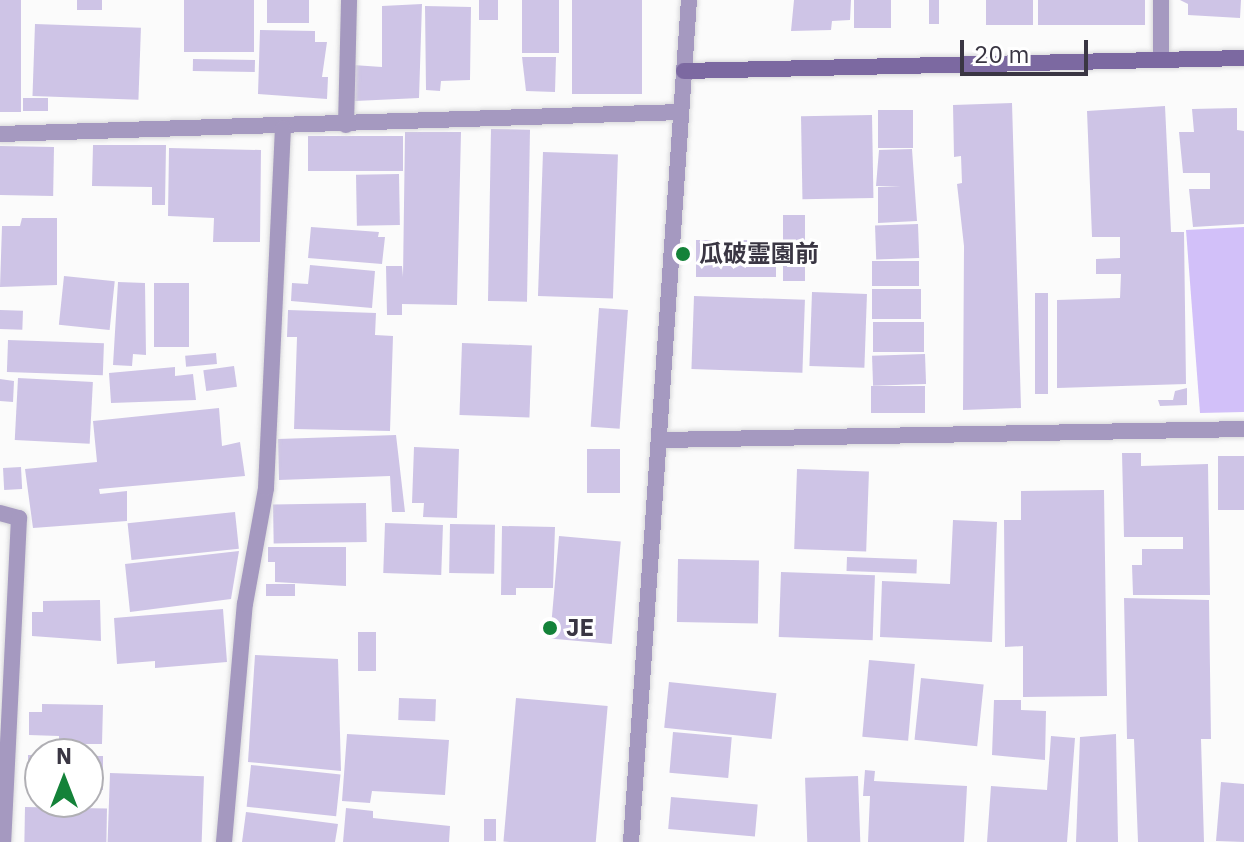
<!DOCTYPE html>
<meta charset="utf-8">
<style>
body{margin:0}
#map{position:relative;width:1244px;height:842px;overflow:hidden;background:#fbfbfb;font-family:"IBM Plex Sans","Noto Sans JP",sans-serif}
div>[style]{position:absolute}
.green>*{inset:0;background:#d2c0f9}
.building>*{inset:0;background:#cec4e6;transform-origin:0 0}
.roads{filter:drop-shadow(0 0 2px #d8d8da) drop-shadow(0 0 2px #d8d8da)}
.street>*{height:16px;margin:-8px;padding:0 8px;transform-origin:8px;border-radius:8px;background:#a599c0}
.secondary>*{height:16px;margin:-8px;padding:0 8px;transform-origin:8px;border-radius:8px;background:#7c69a1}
.dots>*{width:22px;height:22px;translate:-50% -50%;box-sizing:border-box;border:4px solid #fff;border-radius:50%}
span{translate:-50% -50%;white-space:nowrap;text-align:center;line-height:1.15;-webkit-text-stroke:6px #fff;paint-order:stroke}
.poi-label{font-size:24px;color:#3a3643;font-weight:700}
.left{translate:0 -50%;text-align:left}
.north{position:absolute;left:24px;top:738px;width:80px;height:80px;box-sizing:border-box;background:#fff;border:2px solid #b0afb4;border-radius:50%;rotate:0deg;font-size:22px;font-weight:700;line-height:32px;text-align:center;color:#3a3643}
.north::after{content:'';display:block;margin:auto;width:28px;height:36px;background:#148239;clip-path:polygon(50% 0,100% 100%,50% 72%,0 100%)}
.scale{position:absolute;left:960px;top:40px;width:128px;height:36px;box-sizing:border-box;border:4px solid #3a3643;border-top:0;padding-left:10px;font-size:24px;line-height:28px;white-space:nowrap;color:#3a3643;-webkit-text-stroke:6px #fff;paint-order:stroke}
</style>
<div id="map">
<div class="green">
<div style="clip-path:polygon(1244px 227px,1244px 412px,1200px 413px,1186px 230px)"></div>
</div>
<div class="building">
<div style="left:0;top:0;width:21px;height:112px"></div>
<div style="left:77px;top:0;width:25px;height:10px"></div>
<div style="left:184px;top:0;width:70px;height:52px"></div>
<div style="left:267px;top:0;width:42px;height:23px"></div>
<div style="left:479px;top:0;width:19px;height:20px"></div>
<div style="left:522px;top:0;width:37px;height:53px"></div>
<div style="left:572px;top:0;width:70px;height:94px"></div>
<div style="clip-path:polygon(794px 0,851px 0,850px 20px,832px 21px,831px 30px,791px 31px)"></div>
<div style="left:854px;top:0;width:37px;height:28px"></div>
<div style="left:929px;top:0;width:10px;height:24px"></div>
<div style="left:986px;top:0;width:47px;height:25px"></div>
<div style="left:1038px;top:0;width:107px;height:25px"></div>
<div style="clip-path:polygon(1180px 0,1241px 0,1240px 18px,1188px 15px,1188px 4px)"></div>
<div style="clip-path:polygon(422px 4px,419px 98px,355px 101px,351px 97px,353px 65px,382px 67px,382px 6px)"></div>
<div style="clip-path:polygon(425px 6px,471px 7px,470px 80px,441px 81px,440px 91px,426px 90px)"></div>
<div style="left:35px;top:24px;width:106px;height:72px;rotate:2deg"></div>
<div style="clip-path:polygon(260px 30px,315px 31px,315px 42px,327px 42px,322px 77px,328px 77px,327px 99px,258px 94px)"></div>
<div style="clip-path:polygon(522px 57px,556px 57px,555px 92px,526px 91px)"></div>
<div style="left:193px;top:59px;width:62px;height:12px;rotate:1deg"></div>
<div style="left:23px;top:98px;width:25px;height:13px"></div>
<div style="clip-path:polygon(1012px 103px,1021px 408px,963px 410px,964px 246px,957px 184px,962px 183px,961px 156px,954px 157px,953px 105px)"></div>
<div style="clip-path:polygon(1165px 106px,1171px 232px,1184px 232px,1186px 384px,1057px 388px,1057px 300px,1120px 298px,1121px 274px,1096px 274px,1096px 259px,1120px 258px,1120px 237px,1092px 237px,1087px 111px)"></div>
<div style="clip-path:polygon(1237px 108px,1237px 130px,1244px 131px,1244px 224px,1193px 227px,1189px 189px,1210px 189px,1210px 173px,1183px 173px,1179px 132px,1194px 132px,1192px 109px)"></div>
<div style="left:913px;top:110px;width:38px;height:35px;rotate:90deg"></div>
<div style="left:872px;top:115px;width:83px;height:71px;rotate:89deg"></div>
<div style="left:491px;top:129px;width:39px;height:172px;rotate:1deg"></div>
<div style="clip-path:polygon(405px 132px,461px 132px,457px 305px,402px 304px,402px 315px,387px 315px,386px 266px,402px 266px,403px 277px)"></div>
<div style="left:403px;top:136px;width:35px;height:95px;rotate:90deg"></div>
<div style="clip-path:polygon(93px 145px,166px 145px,165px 205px,152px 205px,152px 187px,92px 186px)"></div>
<div style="left:54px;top:147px;width:49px;height:54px;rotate:91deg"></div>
<div style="clip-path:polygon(169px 148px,261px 150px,260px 242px,213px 242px,214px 218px,168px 216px)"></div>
<div style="clip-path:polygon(912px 149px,917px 221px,878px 223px,878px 187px,901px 186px,876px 186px,879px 150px)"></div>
<div style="left:543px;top:152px;width:75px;height:144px;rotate:2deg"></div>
<div style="left:399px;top:174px;width:51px;height:43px;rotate:89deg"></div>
<div style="left:783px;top:215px;width:22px;height:66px"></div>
<div style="clip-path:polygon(22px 218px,57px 218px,57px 285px,0 287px,2px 226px,20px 226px)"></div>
<div style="left:918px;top:224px;width:34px;height:43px;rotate:88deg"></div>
<div style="clip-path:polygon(311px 227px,379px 232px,378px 237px,385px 237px,382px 264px,308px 258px)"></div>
<div style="left:696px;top:240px;width:80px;height:37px"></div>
<div style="left:919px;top:261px;width:25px;height:47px;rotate:90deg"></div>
<div style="clip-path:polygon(310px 265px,375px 271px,372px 308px,291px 301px,292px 283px,308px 284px)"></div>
<div style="left:64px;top:276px;width:51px;height:49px;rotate:6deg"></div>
<div style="clip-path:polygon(118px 282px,145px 283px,146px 355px,133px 354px,132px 366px,113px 365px)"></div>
<div style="left:154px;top:283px;width:35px;height:64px"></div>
<div style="left:921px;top:289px;width:30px;height:49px;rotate:90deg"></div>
<div style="left:812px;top:292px;width:55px;height:74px;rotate:2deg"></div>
<div style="left:1035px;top:293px;width:13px;height:101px"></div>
<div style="left:694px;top:296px;width:111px;height:73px;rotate:2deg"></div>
<div style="left:599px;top:308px;width:29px;height:119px;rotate:4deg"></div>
<div style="left:0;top:310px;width:23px;height:19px;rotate:2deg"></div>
<div style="clip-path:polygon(288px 310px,376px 313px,375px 335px,393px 336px,390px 431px,294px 429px,297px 337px,287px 337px)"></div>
<div style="left:924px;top:322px;width:30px;height:51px;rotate:90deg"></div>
<div style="left:8px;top:340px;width:96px;height:32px;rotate:2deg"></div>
<div style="left:462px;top:343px;width:70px;height:72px;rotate:2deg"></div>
<div style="left:216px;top:353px;width:11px;height:31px;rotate:85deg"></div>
<div style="left:925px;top:354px;width:30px;height:53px;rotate:88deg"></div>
<div style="left:234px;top:366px;width:21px;height:31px;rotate:82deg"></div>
<div style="clip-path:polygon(175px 367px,175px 376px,193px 374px,196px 400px,111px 403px,109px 373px)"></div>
<div style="left:18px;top:378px;width:75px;height:62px;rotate:3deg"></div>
<div style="clip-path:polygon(0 379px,14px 381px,13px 402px,0 401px)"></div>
<div style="left:925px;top:386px;width:27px;height:54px;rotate:90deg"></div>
<div style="clip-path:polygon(1187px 388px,1187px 405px,1160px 406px,1158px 400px,1173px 400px,1175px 391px)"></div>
<div style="clip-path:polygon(219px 408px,222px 446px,240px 442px,245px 476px,99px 489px,100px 494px,127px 491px,127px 521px,33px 528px,25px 469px,97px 462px,93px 421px)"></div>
<div style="clip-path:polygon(396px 435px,405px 512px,392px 512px,390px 476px,279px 480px,278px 439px)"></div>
<div style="clip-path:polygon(414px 447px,459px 449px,457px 518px,423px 517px,424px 503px,412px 503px)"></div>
<div style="left:587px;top:449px;width:33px;height:44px"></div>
<div style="clip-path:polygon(1122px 453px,1141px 453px,1141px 466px,1208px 464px,1210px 595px,1133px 595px,1132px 565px,1142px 565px,1142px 549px,1183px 549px,1183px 537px,1124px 537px)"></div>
<div style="left:1218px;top:456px;width:26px;height:54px"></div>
<div style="left:21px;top:467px;width:22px;height:18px;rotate:87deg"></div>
<div style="left:797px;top:469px;width:72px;height:80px;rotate:2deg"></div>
<div style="clip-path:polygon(1104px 490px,1107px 696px,1023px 697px,1023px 646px,1005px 647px,1004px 520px,1021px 520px,1021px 491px)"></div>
<div style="left:366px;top:503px;width:39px;height:93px;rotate:89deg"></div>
<div style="left:235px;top:512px;width:37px;height:108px;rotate:84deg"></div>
<div style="clip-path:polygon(953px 520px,997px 522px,992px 642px,880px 637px,882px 581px,950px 584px)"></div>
<div style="left:385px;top:523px;width:58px;height:50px;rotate:2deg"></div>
<div style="left:450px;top:524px;width:45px;height:49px;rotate:1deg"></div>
<div style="clip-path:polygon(502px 526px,555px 527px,553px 588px,516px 588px,516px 595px,501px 595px)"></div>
<div style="left:559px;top:536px;width:62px;height:103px;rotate:5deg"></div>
<div style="clip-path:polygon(268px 547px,346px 547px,346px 586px,275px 582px,275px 562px,268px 562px)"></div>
<div style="clip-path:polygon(239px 551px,231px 599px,130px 612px,125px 564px)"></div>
<div style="left:847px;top:557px;width:70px;height:14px;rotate:2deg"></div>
<div style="left:678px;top:559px;width:81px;height:63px;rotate:1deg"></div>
<div style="left:781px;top:572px;width:94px;height:65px;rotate:2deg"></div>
<div style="left:295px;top:584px;width:12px;height:29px;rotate:90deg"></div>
<div style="clip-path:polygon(1124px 598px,1209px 600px,1211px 739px,1201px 739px,1204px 842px,1138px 842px,1134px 739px,1127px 739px)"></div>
<div style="clip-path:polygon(100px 600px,101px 641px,32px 636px,32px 612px,43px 612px,43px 601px)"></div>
<div style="clip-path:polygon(223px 609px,227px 662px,155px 668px,155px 661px,117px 664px,114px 618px)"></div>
<div style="left:358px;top:632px;width:18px;height:39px"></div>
<div style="clip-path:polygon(255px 655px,338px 659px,341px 771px,248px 762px)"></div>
<div style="left:869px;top:660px;width:46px;height:77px;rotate:5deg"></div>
<div style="left:921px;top:678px;width:63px;height:62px;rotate:6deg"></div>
<div style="left:669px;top:682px;width:108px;height:46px;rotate:6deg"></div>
<div style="left:399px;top:698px;width:37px;height:22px;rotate:2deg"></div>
<div style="left:516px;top:698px;width:92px;height:144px;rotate:5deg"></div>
<div style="clip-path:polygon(994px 700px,1021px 700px,1021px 710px,1046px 711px,1045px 760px,992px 755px)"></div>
<div style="clip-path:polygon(42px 704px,103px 705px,102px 744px,59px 744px,59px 736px,29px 735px,29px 712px,42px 712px)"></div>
<div style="left:673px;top:732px;width:59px;height:41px;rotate:5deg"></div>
<div style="clip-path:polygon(347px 734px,449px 740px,445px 795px,372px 791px,370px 803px,342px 801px)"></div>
<div style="clip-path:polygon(1116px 734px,1118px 842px,1076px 842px,1080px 737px)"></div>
<div style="clip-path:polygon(1051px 736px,1075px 738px,1067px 842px,987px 842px,991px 786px,1047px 790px)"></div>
<div style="left:28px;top:755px;width:12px;height:25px"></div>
<div style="left:88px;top:756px;width:15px;height:34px"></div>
<div style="left:251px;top:765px;width:90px;height:42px;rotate:6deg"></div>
<div style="clip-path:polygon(865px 770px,875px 771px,874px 781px,967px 786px,964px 842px,868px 842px,870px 796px,863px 796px)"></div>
<div style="left:110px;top:773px;width:94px;height:69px;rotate:2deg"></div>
<div style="left:858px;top:776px;width:66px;height:53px;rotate:88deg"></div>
<div style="clip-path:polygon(1221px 782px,1244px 784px,1244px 842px,1216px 841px)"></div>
<div style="left:671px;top:797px;width:87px;height:32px;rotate:5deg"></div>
<div style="left:25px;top:807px;width:82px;height:35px;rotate:1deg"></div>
<div style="clip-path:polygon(346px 808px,373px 811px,373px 818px,450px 826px,449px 842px,343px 842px)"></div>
<div style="clip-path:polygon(246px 812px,338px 824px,335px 842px,242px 842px)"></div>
<div style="left:484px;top:819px;width:12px;height:22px"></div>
</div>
<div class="roads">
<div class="street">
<div style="left:1161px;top:0;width:60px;rotate:90deg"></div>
<div style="left:346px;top:125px;width:125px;rotate:-88.6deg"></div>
<div style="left:0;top:134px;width:681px;rotate:-1.85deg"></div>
<div style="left:662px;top:440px;width:582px;rotate:-1.08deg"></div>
<div style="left:0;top:513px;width:20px;rotate:15deg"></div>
<div style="left:19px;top:518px;width:324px;rotate:92.8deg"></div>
<div style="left:224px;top:842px;width:239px;rotate:-85deg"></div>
<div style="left:245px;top:604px;width:118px;rotate:-79.7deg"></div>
<div style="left:266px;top:488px;width:360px;rotate:-87.3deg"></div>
<div style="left:631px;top:842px;width:844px;rotate:-86.06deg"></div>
</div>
<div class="secondary">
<div style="left:684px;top:71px;width:560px;rotate:-1.33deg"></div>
</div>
</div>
<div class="dots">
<div style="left:683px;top:254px;background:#148239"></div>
<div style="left:550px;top:628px;background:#148239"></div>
</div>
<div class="poi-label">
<span class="left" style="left:699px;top:254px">瓜破霊園前</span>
<span class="left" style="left:566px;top:628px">JE</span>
</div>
<div class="north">N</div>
<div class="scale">20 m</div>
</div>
